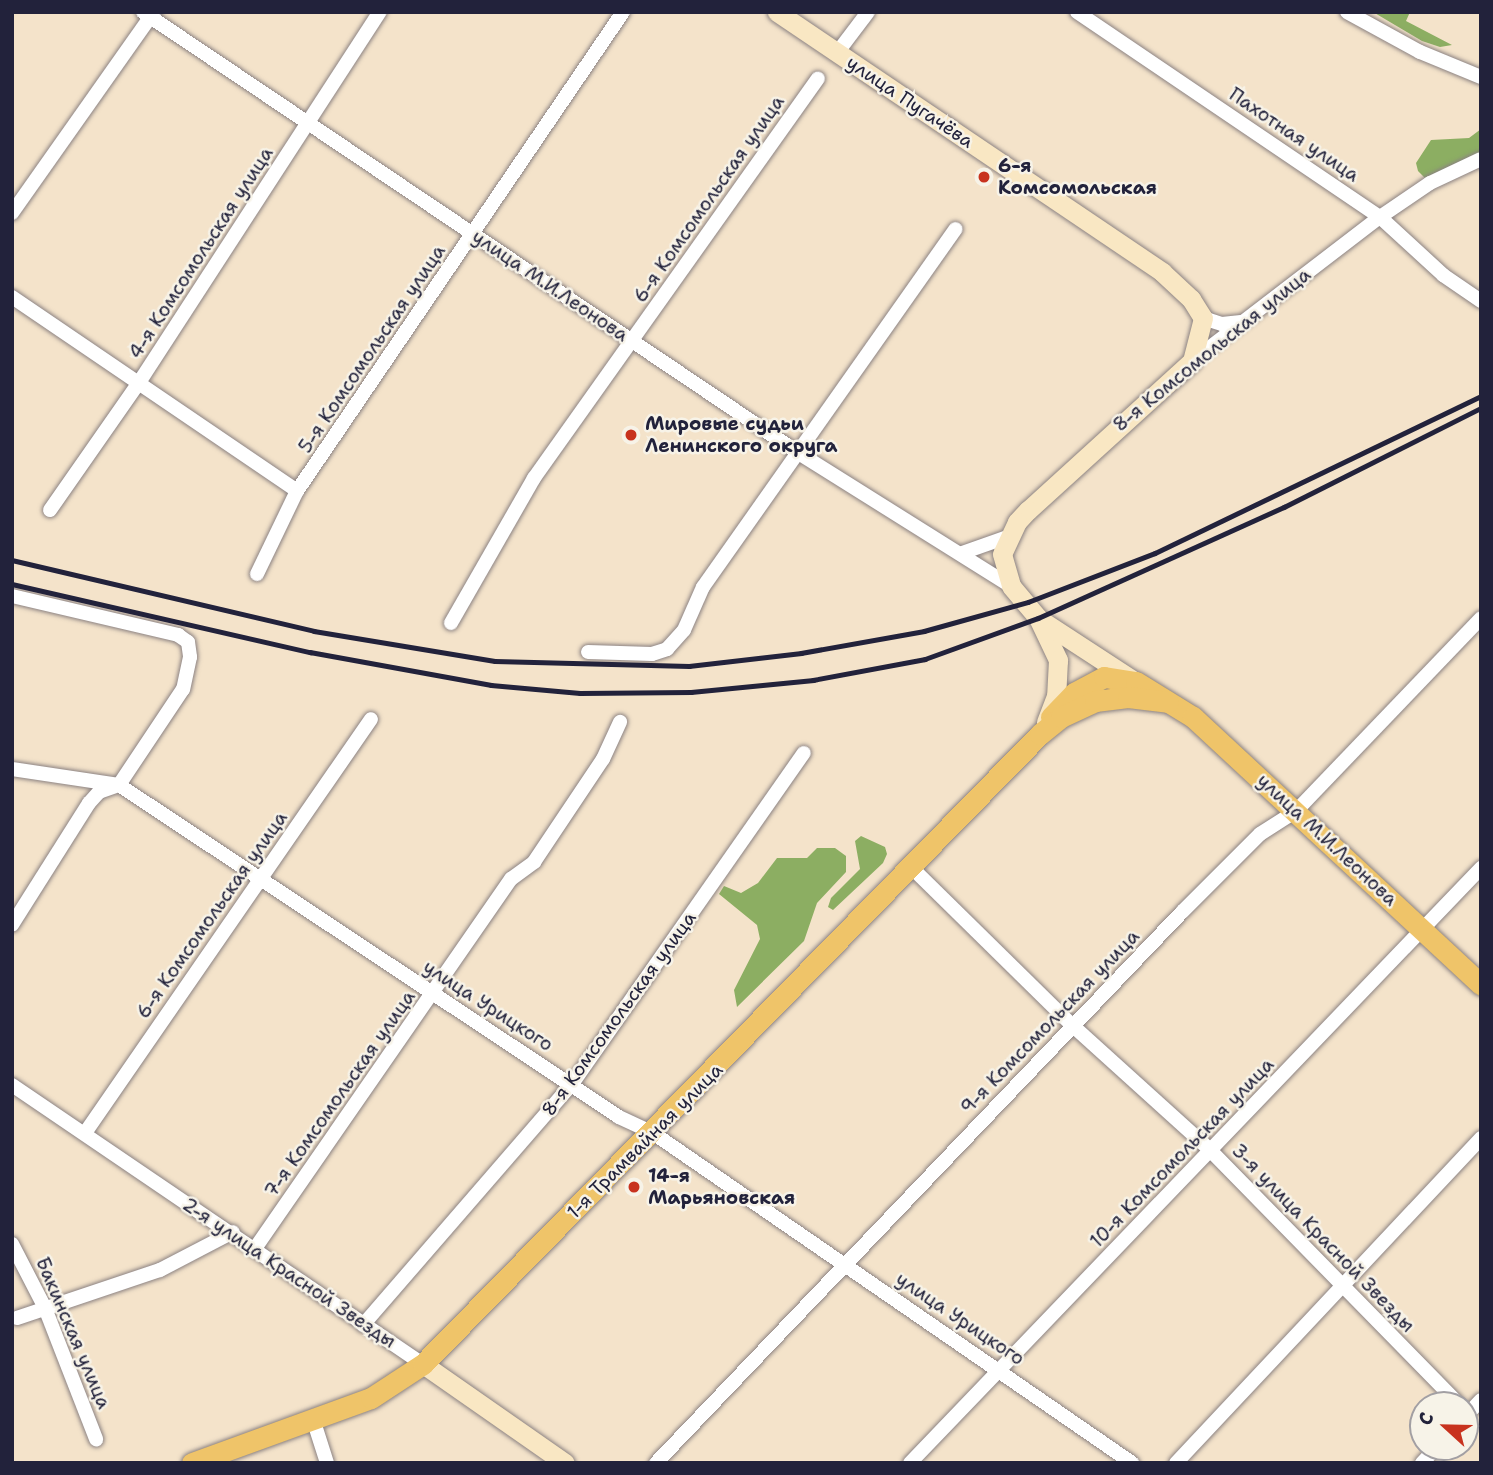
<!DOCTYPE html>
<meta charset="utf-8">
<style>
body{margin:0}
#map{position:relative;width:1493px;height:1475px;overflow:hidden;background:#f4e3ca;font-family:"Shantell Sans",sans-serif}
div>[style]{position:absolute}
.forest>*{inset:0;background:#8cae62}
.roads{filter:drop-shadow(0 0 2px #8b8282) drop-shadow(0 0 2px #8b8282)}
.street>*{height:14px;margin:-7px;padding:0 7px;transform-origin:7px;border-radius:7px;background:#fff}
.secondary>*{height:19px;margin:-9.5px;padding:0 9.5px;transform-origin:9.5px;border-radius:9.5px;background:#f9e7c3}
.primary>*{height:21px;margin:-10.5px;padding:0 10.5px;transform-origin:10.5px;border-radius:10.5px;background:#efc469}
.rail>*{height:4.5px;margin:-2.25px;padding:0 2.25px;transform-origin:2.25px;border-radius:2.25px;background:#22223b}
.dots>*{width:19px;height:19px;translate:-50% -50%;box-sizing:border-box;border:4px solid #f7f3e8;border-radius:50%}
span{translate:-50% -50%;white-space:nowrap;text-align:center;line-height:1.15;-webkit-text-stroke:5px #f7f3e8;paint-order:stroke}
.street-label{font-size:19px;color:#22223b}
.poi-label{font-size:19px;color:#22223b;font-weight:700}
.left{translate:0 -50%;text-align:left}
.frame{position:absolute;inset:0;border:14px solid #22223b;pointer-events:none}
.north{position:absolute;left:1409px;top:1391px;width:70px;height:70px;box-sizing:border-box;background:#f7f3e8;border:2px solid #a29fa3;border-radius:50%;rotate:292deg;font-size:19px;font-weight:700;line-height:28px;text-align:center;color:#22223b}
.north::after{content:'';display:block;margin:auto;width:24px;height:32px;background:#c8321e;clip-path:polygon(50% 0,100% 100%,50% 72%,0 100%)}
</style>
<div id="map">
<div class="forest">
<div style="clip-path:polygon(1373px 12px,1410px 12px,1406px 21px,1452px 45px,1440px 47px,1422px 41px)"></div>
<div style="clip-path:polygon(1481px 129px,1481px 152px,1427px 180px,1418px 171px,1416px 163px,1431px 140px,1469px 138px)"></div>
<div style="clip-path:polygon(861px 836px,885px 847px,887px 854px,883px 863px,833px 910px,828px 907px,831px 898px,860px 869px,855px 841px)"></div>
<div style="clip-path:polygon(817px 848px,835px 848px,846px 856px,846px 872px,817px 903px,804px 941px,737px 1007px,734px 990px,760px 939px,757px 925px,719px 894px,724px 886px,741px 893px,758px 883px,777px 858px,807px 858px)"></div>
</div>
<div class="roads">
<div class="street">
<div style="left:143px;top:12px;width:788px;rotate:33.93deg"></div>
<div style="left:797px;top:452px;width:252px;rotate:32.1deg"></div>
<div style="left:1077px;top:12px;width:366px;rotate:34.1deg"></div>
<div style="left:1380px;top:217px;width:86px;rotate:42.6deg"></div>
<div style="left:1443px;top:275px;width:46px;rotate:34.4deg"></div>
<div style="left:1347px;top:12px;width:83px;rotate:28.7deg"></div>
<div style="left:1420px;top:52px;width:66px;rotate:22.3deg"></div>
<div style="left:837px;top:53px;width:51px;rotate:-52.9deg"></div>
<div style="left:12px;top:213px;width:246px;rotate:-54.8deg"></div>
<div style="left:12px;top:297px;width:345px;rotate:34.2deg"></div>
<div style="left:1203px;top:318px;width:20px;rotate:18deg"></div>
<div style="left:1222px;top:324px;width:19px;rotate:-6deg"></div>
<div style="left:1192px;top:361px;width:237px;rotate:-37.5deg"></div>
<div style="left:1380px;top:217px;width:60px;rotate:-34.2deg"></div>
<div style="left:1430px;top:183px;width:56px;rotate:-25.2deg"></div>
<div style="left:50px;top:510px;width:157px;rotate:-55.1deg"></div>
<div style="left:140px;top:381px;width:440px;rotate:-57deg"></div>
<div style="left:962px;top:553px;width:51px;rotate:-19.5deg"></div>
<div style="left:257px;top:574px;width:92px;rotate:-64.3deg"></div>
<div style="left:297px;top:491px;width:579px;rotate:-55.76deg"></div>
<div style="left:12px;top:596px;width:171px;rotate:13.2deg"></div>
<div style="left:178px;top:635px;width:12px;rotate:35deg"></div>
<div style="left:188px;top:642px;width:15px;rotate:82deg"></div>
<div style="left:190px;top:657px;width:33px;rotate:102deg"></div>
<div style="left:183px;top:689px;width:115px;rotate:123.7deg"></div>
<div style="left:119px;top:785px;width:21px;rotate:161deg"></div>
<div style="left:99px;top:792px;width:15px;rotate:132deg"></div>
<div style="left:89px;top:803px;width:144px;rotate:122.3deg"></div>
<div style="left:451px;top:623px;width:167px;rotate:-60.2deg"></div>
<div style="left:534px;top:478px;width:490px;rotate:-54.6deg"></div>
<div style="left:588px;top:652px;width:64px;rotate:1.8deg"></div>
<div style="left:652px;top:654px;width:16px;rotate:-18deg"></div>
<div style="left:667px;top:649px;width:25px;rotate:-48deg"></div>
<div style="left:684px;top:630px;width:47px;rotate:-66.2deg"></div>
<div style="left:703px;top:587px;width:438px;rotate:-54.8deg"></div>
<div style="left:12px;top:769px;width:108px;rotate:8.5deg"></div>
<div style="left:119px;top:785px;width:600px;rotate:33.58deg"></div>
<div style="left:619px;top:1117px;width:38px;rotate:25deg"></div>
<div style="left:653px;top:1133px;width:582px;rotate:34.56deg"></div>
<div style="left:912px;top:868px;width:226px;rotate:44.5deg"></div>
<div style="left:1073px;top:1026px;width:185px;rotate:42.1deg"></div>
<div style="left:1210px;top:1150px;width:357px;rotate:45.6deg"></div>
<div style="left:12px;top:1085px;width:497px;rotate:34.2deg"></div>
<div style="left:85px;top:1133px;width:503px;rotate:-55.36deg"></div>
<div style="left:12px;top:1244px;width:72px;rotate:62.7deg"></div>
<div style="left:45px;top:1308px;width:141px;rotate:68.7deg"></div>
<div style="left:256px;top:1247px;width:448px;rotate:-55.3deg"></div>
<div style="left:511px;top:879px;width:29px;rotate:-36deg"></div>
<div style="left:534px;top:862px;width:124px;rotate:-56.2deg"></div>
<div style="left:603px;top:759px;width:41px;rotate:-65.3deg"></div>
<div style="left:17px;top:1318px;width:151px;rotate:-18.6deg"></div>
<div style="left:160px;top:1270px;width:82px;rotate:-27.5deg"></div>
<div style="left:363px;top:1325px;width:319px;rotate:-49.1deg"></div>
<div style="left:572px;top:1084px;width:404px;rotate:-55deg"></div>
<div style="left:1465px;top:1417px;width:23px;rotate:-47deg"></div>
<div style="left:313px;top:1419px;width:46px;rotate:72.3deg"></div>
<div style="left:656px;top:1463px;width:762px;rotate:-46.33deg"></div>
<div style="left:1182px;top:912px;width:110px;rotate:-45deg"></div>
<div style="left:1260px;top:834px;width:43px;rotate:-32.6deg"></div>
<div style="left:1296px;top:811px;width:267px;rotate:-46.2deg"></div>
<div style="left:910px;top:1463px;width:825px;rotate:-46.18deg"></div>
<div style="left:1176px;top:1463px;width:446px;rotate:-46.8deg"></div>
<div style="left:1422px;top:1463px;width:22px;rotate:-47deg"></div>
</div>
<div class="secondary">
<div style="left:777px;top:12px;width:465px;rotate:34deg"></div>
<div style="left:1162px;top:272px;width:40px;rotate:43deg"></div>
<div style="left:1191px;top:299px;width:22px;rotate:58deg"></div>
<div style="left:1203px;top:318px;width:44px;rotate:104.3deg"></div>
<div style="left:1192px;top:361px;width:222px;rotate:137.7deg"></div>
<div style="left:1028px;top:510px;width:16px;rotate:133deg"></div>
<div style="left:1017px;top:522px;width:35px;rotate:115deg"></div>
<div style="left:1002px;top:554px;width:33px;rotate:74deg"></div>
<div style="left:1011px;top:586px;width:42px;rotate:49.8deg"></div>
<div style="left:1038px;top:618px;width:47px;rotate:64.5deg"></div>
<div style="left:1058px;top:660px;width:36px;rotate:93deg"></div>
<div style="left:1056px;top:696px;width:28px;rotate:111deg"></div>
<div style="left:1039px;top:619px;width:113px;rotate:33.1deg"></div>
<div style="left:423px;top:1364px;width:173px;rotate:34.9deg"></div>
</div>
<div class="primary">
<div style="left:1051px;top:717px;width:33px;rotate:-46deg"></div>
<div style="left:1074px;top:693px;width:34px;rotate:-28deg"></div>
<div style="left:1104px;top:677px;width:32px;rotate:9deg"></div>
<div style="left:1136px;top:682px;width:67px;rotate:31.6deg"></div>
<div style="left:1193px;top:717px;width:393px;rotate:42.9deg"></div>
<div style="left:192px;top:1463px;width:190px;rotate:-20deg"></div>
<div style="left:371px;top:1398px;width:62px;rotate:-33.2deg"></div>
<div style="left:423px;top:1364px;width:882px;rotate:-45.6deg"></div>
<div style="left:1040px;top:734px;width:27px;rotate:-39deg"></div>
<div style="left:1061px;top:717px;width:38px;rotate:-25deg"></div>
<div style="left:1095px;top:701px;width:33px;rotate:-7deg"></div>
<div style="left:1128px;top:697px;width:40px;rotate:7.1deg"></div>
</div>
</div>
<div class="rail">
<div style="left:12px;top:560px;width:310px;rotate:13.2deg"></div>
<div style="left:314px;top:631px;width:183px;rotate:9.4deg"></div>
<div style="left:495px;top:661px;width:194px;rotate:1.5deg"></div>
<div style="left:689px;top:666px;width:113px;rotate:-6.6deg"></div>
<div style="left:801px;top:653px;width:125px;rotate:-10.1deg"></div>
<div style="left:924px;top:631px;width:108px;rotate:-15.6deg"></div>
<div style="left:1028px;top:602px;width:136px;rotate:-21.1deg"></div>
<div style="left:1155px;top:553px;width:362px;rotate:-25.7deg"></div>
<div style="left:12px;top:584px;width:306px;rotate:12.9deg"></div>
<div style="left:310px;top:652px;width:184px;rotate:10.3deg"></div>
<div style="left:491px;top:685px;width:89px;rotate:5.1deg"></div>
<div style="left:580px;top:693px;width:111px;rotate:-0.5deg"></div>
<div style="left:691px;top:692px;width:123px;rotate:-5.6deg"></div>
<div style="left:813px;top:680px;width:114px;rotate:-10.6deg"></div>
<div style="left:925px;top:659px;width:120px;rotate:-19.9deg"></div>
<div style="left:1038px;top:618px;width:270px;rotate:-24.3deg"></div>
<div style="left:1284px;top:507px;width:220px;rotate:-26.7deg"></div>
</div>
<div class="dots">
<div style="left:984px;top:177px;background:#c8321e"></div>
<div style="left:631px;top:435px;background:#c8321e"></div>
<div style="left:634px;top:1187px;background:#c8321e"></div>
</div>
<div class="street-label">
<span style="left:910px;top:102px;rotate:34deg">улица Пугачёва</span>
<span style="left:1294px;top:135px;rotate:34deg">Пахотная улица</span>
<span style="left:709px;top:199px;rotate:-55deg">6-я Комсомольская улица</span>
<span style="left:201px;top:253px;rotate:-57deg">4-я Комсомольская улица</span>
<span style="left:550px;top:286px;rotate:34deg">улица М.И.Леонова</span>
<span style="left:372px;top:349px;rotate:-56deg">5-я Комсомольская улица</span>
<span style="left:1212px;top:350px;rotate:-39deg">8-я Комсомольская улица</span>
<span style="left:1327px;top:840px;rotate:43deg">улица М.И.Леонова</span>
<span style="left:212px;top:915px;rotate:-55deg">6-я Комсомольская улица</span>
<span style="left:488px;top:1006px;rotate:33deg">улица Урицкого</span>
<span style="left:619px;top:1014px;rotate:-54deg">8-я Комсомольская улица</span>
<span style="left:1050px;top:1022px;rotate:-46deg">9-я Комсомольская улица</span>
<span style="left:340px;top:1094px;rotate:-55deg">7-я Комсомольская улица</span>
<span style="left:645px;top:1141px;rotate:-45deg">1-я Трамвайная улица</span>
<span style="left:1182px;top:1153px;rotate:-46deg">10-я Комсомольская улица</span>
<span style="left:1323px;top:1238px;rotate:46deg">3-я улица Красной Звезды</span>
<span style="left:289px;top:1273px;rotate:34deg">2-я улица Красной Звезды</span>
<span style="left:960px;top:1319px;rotate:34deg">улица Урицкого</span>
<span style="left:73px;top:1333px;rotate:67deg">Бакинская улица</span>
</div>
<div class="poi-label">
<span class="left" style="left:998px;top:177px">6-я<br>Комсомольская</span>
<span class="left" style="left:645px;top:435px">Мировые судьи<br>Ленинского округа</span>
<span class="left" style="left:648px;top:1187px">14-я<br>Марьяновская</span>
</div>
<div class="frame"></div>
<div class="north">С</div>
</div>
